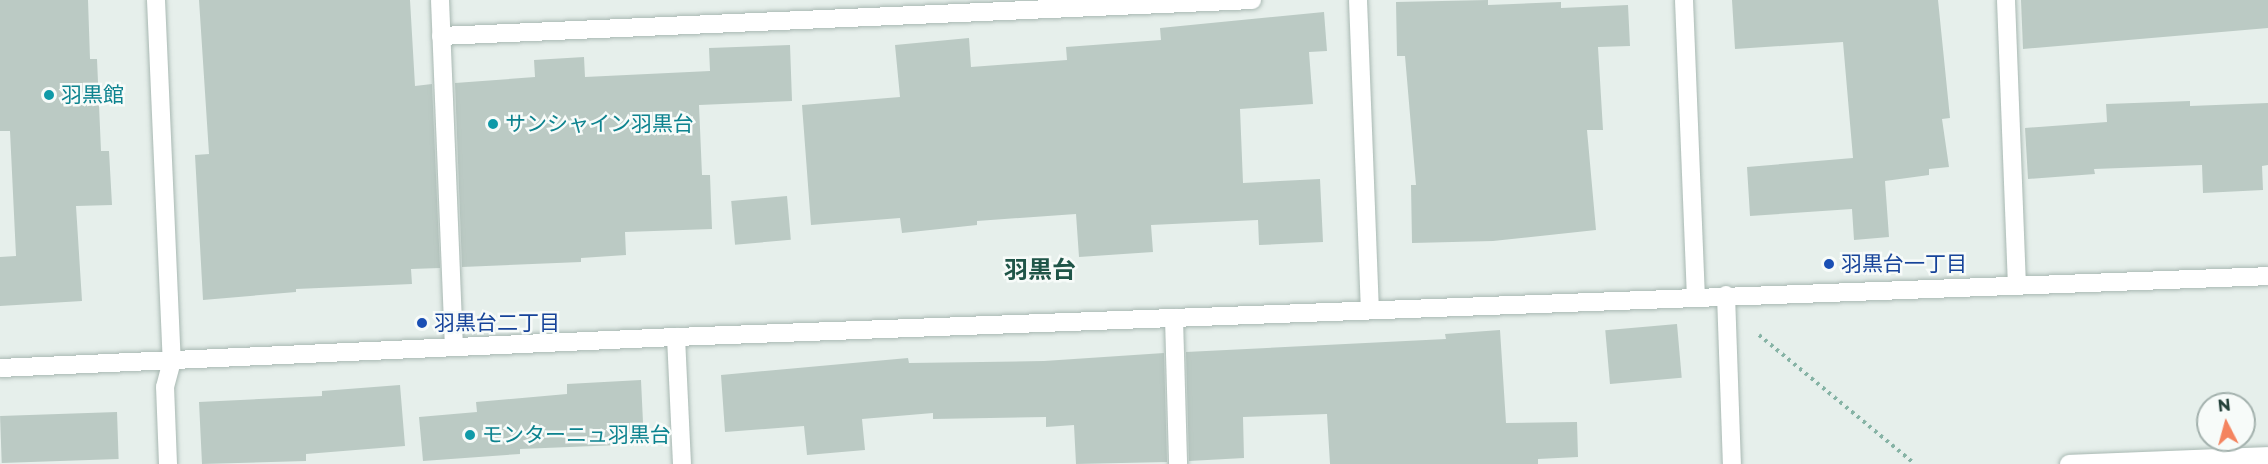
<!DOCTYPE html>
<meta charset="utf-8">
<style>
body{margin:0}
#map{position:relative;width:2268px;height:464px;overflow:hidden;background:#e6efeb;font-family:Montserrat,"Noto Sans JP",sans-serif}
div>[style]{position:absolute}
.building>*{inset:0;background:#bbcac4;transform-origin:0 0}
.path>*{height:4px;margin-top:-2px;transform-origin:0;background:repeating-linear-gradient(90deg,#86b3a5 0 3px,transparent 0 7.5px)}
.roads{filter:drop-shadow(0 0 2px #a8b8b2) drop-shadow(0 0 2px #a8b8b2)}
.minor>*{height:18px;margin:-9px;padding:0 9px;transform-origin:9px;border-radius:9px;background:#fff}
.tertiary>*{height:18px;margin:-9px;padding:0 9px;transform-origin:9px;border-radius:9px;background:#fff}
.dots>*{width:16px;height:16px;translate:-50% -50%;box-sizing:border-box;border:3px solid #f7fbf9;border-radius:50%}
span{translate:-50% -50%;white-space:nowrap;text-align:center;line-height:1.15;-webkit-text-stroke:5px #f7fbf9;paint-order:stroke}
.culture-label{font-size:21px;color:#0d838f}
.left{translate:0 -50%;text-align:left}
.transit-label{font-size:21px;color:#164399}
.quarter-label{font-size:24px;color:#1f5548;font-weight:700}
.north{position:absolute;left:2196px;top:392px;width:60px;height:60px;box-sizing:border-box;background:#f7fbf9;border:2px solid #a3b1ad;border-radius:50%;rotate:354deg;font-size:16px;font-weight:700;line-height:24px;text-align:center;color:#24423a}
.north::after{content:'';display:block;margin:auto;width:21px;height:27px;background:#f4845f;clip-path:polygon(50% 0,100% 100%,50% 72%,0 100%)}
</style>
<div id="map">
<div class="building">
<div style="clip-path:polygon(0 0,88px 0,90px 59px,97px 59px,101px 151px,109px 151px,112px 205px,76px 206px,82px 301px,0 306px,0 257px,16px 256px,10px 131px,0 131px)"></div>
<div style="clip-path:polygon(199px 0,410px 0,415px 86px,432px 84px,440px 268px,411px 269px,412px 284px,296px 289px,296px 292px,203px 300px,195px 155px,209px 154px)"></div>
<div style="clip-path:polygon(1488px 0,1488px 5px,1561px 2px,1561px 8px,1628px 5px,1630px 46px,1598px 47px,1603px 130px,1587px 130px,1596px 230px,1493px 241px,1412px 243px,1411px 185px,1416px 185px,1405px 56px,1397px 56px,1396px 2px)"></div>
<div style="clip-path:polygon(1732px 0,1938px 0,1950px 118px,1942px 119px,1949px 167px,1929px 169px,1929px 175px,1885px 181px,1889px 237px,1854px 240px,1852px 209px,1750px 216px,1747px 167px,1853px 158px,1843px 42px,1735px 49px)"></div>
<div style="clip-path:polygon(2021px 0,2268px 0,2268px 28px,2023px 49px)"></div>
<div style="clip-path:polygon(1324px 12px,1327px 51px,1309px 52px,1313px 104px,1240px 109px,1243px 183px,1320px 179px,1323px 242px,1259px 245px,1258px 220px,1151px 225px,1153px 252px,1079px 257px,1076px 214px,977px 221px,977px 225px,902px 233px,900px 218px,811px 225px,802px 105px,900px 97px,895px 45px,969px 38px,971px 67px,1067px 60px,1066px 47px,1161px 40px,1160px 28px)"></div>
<div style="clip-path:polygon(790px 45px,792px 101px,699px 105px,702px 175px,710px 175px,712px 229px,625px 232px,626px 255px,581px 258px,581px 262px,462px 267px,455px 83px,535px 77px,534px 60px,584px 57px,585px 77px,710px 71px,709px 48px)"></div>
<div style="clip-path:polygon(2190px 101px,2190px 106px,2268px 103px,2268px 165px,2262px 166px,2263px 190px,2203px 193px,2202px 165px,2094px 169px,2095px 174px,2028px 179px,2025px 128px,2107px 122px,2106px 104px)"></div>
<div style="left:787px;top:196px;width:44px;height:56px;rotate:85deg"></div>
<div style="left:1677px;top:324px;width:54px;height:72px;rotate:85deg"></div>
<div style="clip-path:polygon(1500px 330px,1506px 423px,1577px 422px,1578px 457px,1538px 459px,1538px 464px,1330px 464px,1327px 414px,1243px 417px,1244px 458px,1189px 461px,1186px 352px,1446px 339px,1445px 334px)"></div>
<div style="clip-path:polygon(1164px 353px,1167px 462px,1076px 464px,1074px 425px,1046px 427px,1046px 417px,933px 419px,933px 413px,862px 419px,865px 450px,807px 455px,804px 426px,725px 432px,721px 375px,908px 358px,909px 363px,1044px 361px)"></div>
<div style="clip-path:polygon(641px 380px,644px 444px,520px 449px,520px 454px,423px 461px,419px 417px,477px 412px,476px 402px,567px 394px,567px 384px)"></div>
<div style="clip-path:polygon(400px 385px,405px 446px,306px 454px,306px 461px,202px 464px,199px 402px,322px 396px,322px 391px)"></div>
<div style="left:117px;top:412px;width:47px;height:117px;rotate:88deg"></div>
</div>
<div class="path">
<div style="left:1759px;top:335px;width:202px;rotate:39.6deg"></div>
</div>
<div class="roads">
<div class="minor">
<div style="left:440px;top:0;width:347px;rotate:87.7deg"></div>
<div style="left:1358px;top:0;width:309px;rotate:87.8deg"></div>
<div style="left:2006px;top:0;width:286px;rotate:87.8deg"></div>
<div style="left:441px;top:36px;width:812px;rotate:-2.54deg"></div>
<div style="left:1726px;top:295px;width:169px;rotate:88deg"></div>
<div style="left:1174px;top:318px;width:146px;rotate:88.4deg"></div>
<div style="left:676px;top:337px;width:127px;rotate:87.3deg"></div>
<div style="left:168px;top:464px;width:77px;rotate:-92.2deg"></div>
<div style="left:165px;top:387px;width:27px;rotate:-75deg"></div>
<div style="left:2069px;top:464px;width:199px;rotate:-2.3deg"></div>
</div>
<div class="tertiary">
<div style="left:156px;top:0;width:361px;rotate:87.5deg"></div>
<div style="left:1684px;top:0;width:296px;rotate:87.7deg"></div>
<div style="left:0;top:368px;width:677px;rotate:-2.63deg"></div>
<div style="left:676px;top:337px;width:1593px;rotate:-2.19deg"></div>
</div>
</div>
<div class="dots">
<div style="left:49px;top:95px;background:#0f9aa8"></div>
<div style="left:493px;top:124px;background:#0f9aa8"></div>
<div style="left:1829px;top:264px;background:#1a4fb4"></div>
<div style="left:422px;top:323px;background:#1a4fb4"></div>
<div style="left:470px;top:435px;background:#0f9aa8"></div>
</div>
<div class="culture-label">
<span class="left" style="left:61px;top:95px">羽黒館</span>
<span class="left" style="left:505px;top:124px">サンシャイン羽黒台</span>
<span class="left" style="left:482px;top:435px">モンターニュ羽黒台</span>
</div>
<div class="transit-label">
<span class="left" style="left:1841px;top:264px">羽黒台一丁目</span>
<span class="left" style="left:434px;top:323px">羽黒台二丁目</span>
</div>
<div class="quarter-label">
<span style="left:1040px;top:270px">羽黒台</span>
</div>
<div class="north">N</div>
</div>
